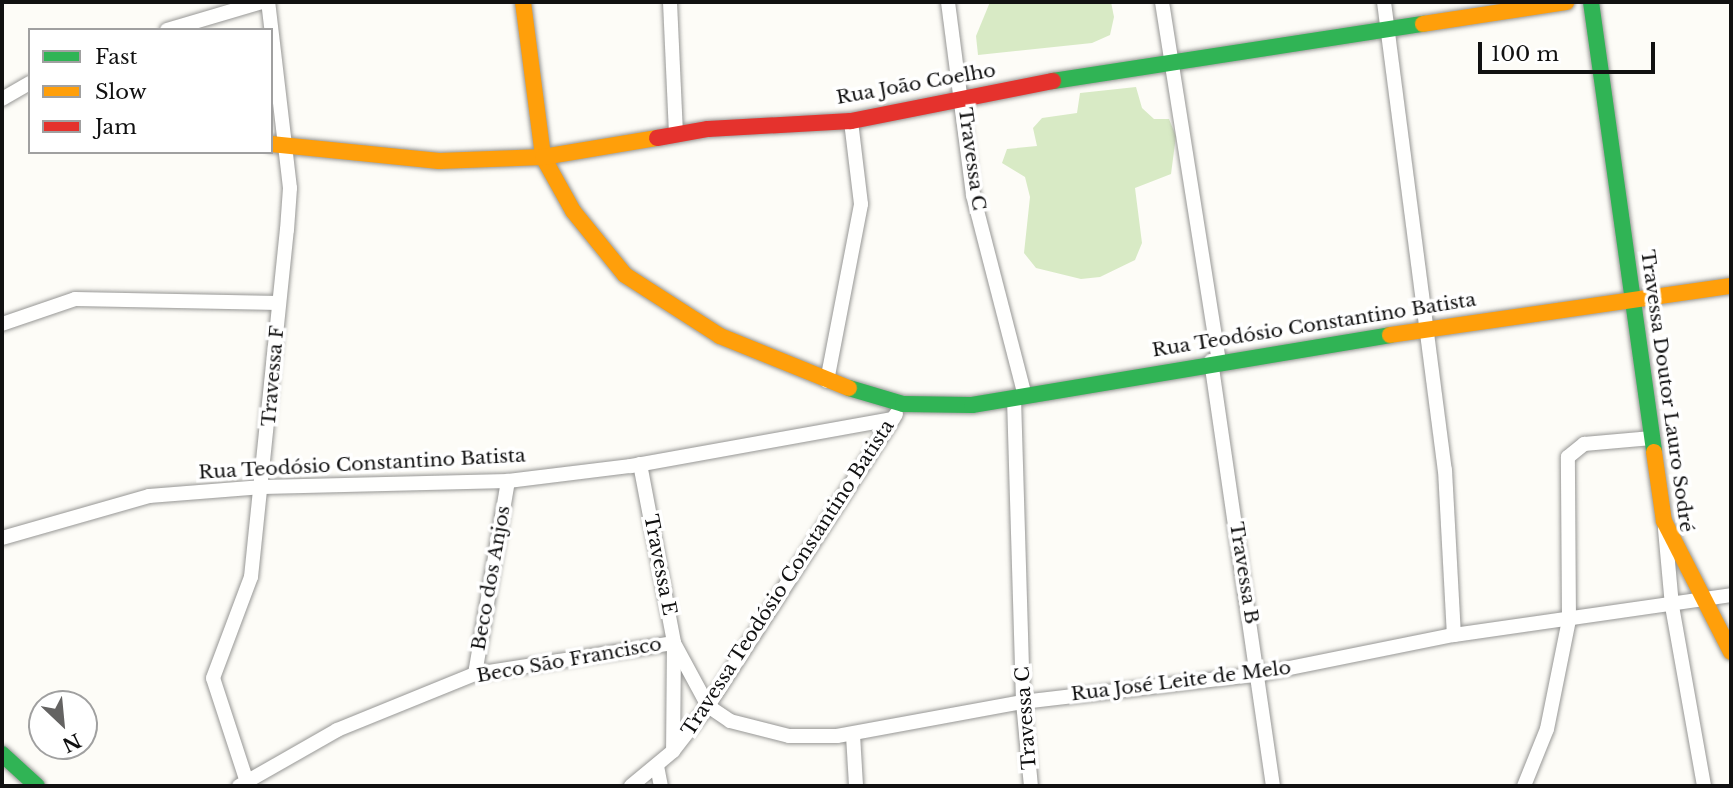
<!DOCTYPE html>
<meta charset="utf-8">
<style>
body{margin:0}
#map{position:relative;width:1733px;height:788px;overflow:hidden;background:#fdfcf7;font-family:"Libre Baskerville",serif}
div>[style]{position:absolute}
.forest>*{inset:0;background:#d8eac5}
.roads{filter:drop-shadow(0 0 2px #979795) drop-shadow(0 0 2px #979795)}
.street>*{height:14px;margin:-7px;padding:0 7px;transform-origin:7px;border-radius:7px;background:#fffffe}
.fast>*{height:16px;margin:-8px;padding:0 8px;transform-origin:8px;border-radius:8px;background:#30b455}
.slow>*{height:16px;margin:-8px;padding:0 8px;transform-origin:8px;border-radius:8px;background:#ff9f0a}
.jam>*{height:16px;margin:-8px;padding:0 8px;transform-origin:8px;border-radius:8px;background:#e5322d}
span{translate:-50% -50%;white-space:nowrap;text-align:center;line-height:1.15;-webkit-text-stroke:7px #fff;paint-order:stroke}
.street-label{font-size:19px;color:#111}
.frame{position:absolute;inset:0;border:4px solid #111;pointer-events:none}
.legend{position:absolute;left:28px;top:28px;width:245px;height:126px;box-sizing:border-box;background:#fff;border:2px solid #a0a0a0;margin:0;padding:9px 12px;list-style:none;font-size:21px;color:#111}
.legend li{display:flex;align-items:center;gap:14px;height:35px}
.legend b{width:35px;border:2px solid #a0a0a0}
.north{position:absolute;left:28px;top:690px;width:70px;height:70px;box-sizing:border-box;background:#fff;border:2px solid #a0a0a0;border-radius:50%;rotate:154deg;font-size:19px;font-weight:700;line-height:28px;text-align:center;color:#111}
.north::after{content:'';display:block;margin:auto;width:24px;height:32px;background:#646362;clip-path:polygon(50% 0,100% 100%,50% 72%,0 100%)}
.scale{position:absolute;left:1478px;top:42px;width:177px;height:32px;box-sizing:border-box;border:4px solid #111;border-top:0;padding-left:9px;font-size:21px;line-height:24px;white-space:nowrap;color:#111;-webkit-text-stroke:5px #fff;paint-order:stroke}
</style>
<div id="map">
<div class="forest">
<div style="clip-path:polygon(990px 2px,1111px 2px,1114px 17px,1110px 35px,1092px 43px,978px 55px,976px 36px)"></div>
<div style="clip-path:polygon(1136px 87px,1142px 108px,1154px 119px,1169px 119px,1176px 136px,1171px 174px,1135px 188px,1142px 243px,1135px 260px,1100px 277px,1081px 279px,1036px 268px,1024px 253px,1030px 197px,1025px 177px,1002px 163px,1007px 149px,1037px 146px,1033px 128px,1042px 118px,1077px 113px,1080px 93px)"></div>
</div>
<div class="roads">
<div class="street">
<div style="left:670px;top:2px;width:132px;rotate:87.4deg"></div>
<div style="left:948px;top:2px;width:195px;rotate:82.6deg"></div>
<div style="left:973px;top:195px;width:208px;rotate:75.5deg"></div>
<div style="left:1162px;top:2px;width:363px;rotate:81deg"></div>
<div style="left:1384px;top:2px;width:472px;rotate:82.6deg"></div>
<div style="left:1445px;top:470px;width:165px;rotate:86.9deg"></div>
<div style="left:167px;top:30px;width:99px;rotate:-16.4deg"></div>
<div style="left:2px;top:99px;width:32px;rotate:-30deg"></div>
<div style="left:2px;top:324px;width:77px;rotate:-18.9deg"></div>
<div style="left:75px;top:299px;width:204px;rotate:1.1deg"></div>
<div style="left:1211px;top:361px;width:429px;rotate:81.7deg"></div>
<div style="left:827px;top:381px;width:180px;rotate:-79.1deg"></div>
<div style="left:861px;top:204px;width:84px;rotate:-96.9deg"></div>
<div style="left:1014px;top:398px;width:304px;rotate:88.3deg"></div>
<div style="left:1023px;top:702px;width:84px;rotate:84.6deg"></div>
<div style="left:640px;top:464px;width:182px;rotate:79.2deg"></div>
<div style="left:674px;top:643px;width:108px;rotate:90.5deg"></div>
<div style="left:1665px;top:529px;width:77px;rotate:84.8deg"></div>
<div style="left:1672px;top:606px;width:183px;rotate:79.9deg"></div>
<div style="left:2px;top:538px;width:153px;rotate:-15.9deg"></div>
<div style="left:149px;top:496px;width:114px;rotate:-4.5deg"></div>
<div style="left:263px;top:487px;width:245px;rotate:-1.4deg"></div>
<div style="left:508px;top:481px;width:124px;rotate:-7deg"></div>
<div style="left:631px;top:466px;width:266px;rotate:-10.2deg"></div>
<div style="left:674px;top:643px;width:72px;rotate:61.6deg"></div>
<div style="left:708px;top:706px;width:27px;rotate:34deg"></div>
<div style="left:730px;top:721px;width:61px;rotate:14.3deg"></div>
<div style="left:789px;top:736px;width:48px"></div>
<div style="left:837px;top:736px;width:189px;rotate:-10.4deg"></div>
<div style="left:1023px;top:702px;width:239px;rotate:-6.7deg"></div>
<div style="left:1260px;top:674px;width:198px;rotate:-11.4deg"></div>
<div style="left:1454px;top:635px;width:280px;rotate:-8.2deg"></div>
<div style="left:475px;top:674px;width:196px;rotate:-80.3deg"></div>
<div style="left:853px;top:735px;width:51px;rotate:86.6deg"></div>
<div style="left:657px;top:766px;width:20px;rotate:79deg"></div>
<div style="left:246px;top:779px;width:106px;rotate:-108.1deg"></div>
<div style="left:213px;top:678px;width:108px;rotate:-69.4deg"></div>
<div style="left:251px;top:577px;width:349px;rotate:-84.1deg"></div>
<div style="left:287px;top:230px;width:42px;rotate:-85.9deg"></div>
<div style="left:290px;top:188px;width:187px;rotate:-96.7deg"></div>
<div style="left:239px;top:786px;width:113px;rotate:-29.7deg"></div>
<div style="left:337px;top:730px;width:149px;rotate:-22.1deg"></div>
<div style="left:475px;top:674px;width:201px;rotate:-8.9deg"></div>
<div style="left:631px;top:786px;width:55px;rotate:-39.8deg"></div>
<div style="left:673px;top:751px;width:57px;rotate:-52.1deg"></div>
<div style="left:708px;top:706px;width:347px;rotate:-57.2deg"></div>
<div style="left:1524px;top:786px;width:61px;rotate:-68deg"></div>
<div style="left:1547px;top:729px;width:111px;rotate:-78.6deg"></div>
<div style="left:1569px;top:620px;width:163px;rotate:-90.4deg"></div>
<div style="left:1568px;top:457px;width:21px;rotate:-39deg"></div>
<div style="left:1584px;top:444px;width:68px;rotate:-5deg"></div>
</div>
<div class="fast">
<div style="left:1591px;top:2px;width:454px;rotate:82deg"></div>
<div style="left:1053px;top:81px;width:374px;rotate:-8.8deg"></div>
<div style="left:849px;top:388px;width:56px;rotate:16.5deg"></div>
<div style="left:903px;top:404px;width:69px;rotate:0.8deg"></div>
<div style="left:972px;top:405px;width:424px;rotate:-9.5deg"></div>
<div style="left:2px;top:754px;width:47px;rotate:42.4deg"></div>
</div>
<div class="slow">
<div style="left:523px;top:2px;width:156px;rotate:82.6deg"></div>
<div style="left:543px;top:157px;width:62px;rotate:60.9deg"></div>
<div style="left:573px;top:211px;width:82px;rotate:50.9deg"></div>
<div style="left:625px;top:275px;width:113px;rotate:32.7deg"></div>
<div style="left:720px;top:336px;width:139px;rotate:22deg"></div>
<div style="left:1423px;top:24px;width:145px;rotate:-8.7deg"></div>
<div style="left:271px;top:144px;width:169px;rotate:5.8deg"></div>
<div style="left:439px;top:161px;width:104px;rotate:-2.2deg"></div>
<div style="left:543px;top:157px;width:116px;rotate:-9.5deg"></div>
<div style="left:1390px;top:335px;width:345px;rotate:-8.2deg"></div>
<div style="left:1654px;top:452px;width:70px;rotate:81.8deg"></div>
<div style="left:1664px;top:521px;width:147px;rotate:62.9deg"></div>
</div>
<div class="jam">
<div style="left:657px;top:138px;width:52px;rotate:-10deg"></div>
<div style="left:708px;top:129px;width:143px;rotate:-3.2deg"></div>
<div style="left:851px;top:121px;width:206px;rotate:-11.2deg"></div>
</div>
</div>
<div class="street-label">
<span style="left:916px;top:84px;rotate:-10deg">Rua João Coelho</span>
<span style="left:972px;top:159px;rotate:82deg">Travessa C</span>
<span style="left:1314px;top:325px;rotate:-9deg">Rua Teodósio Constantino Batista</span>
<span style="left:273px;top:376px;rotate:-85deg">Travessa F</span>
<span style="left:1667px;top:391px;rotate:82deg">Travessa Doutor Lauro Sodré</span>
<span style="left:362px;top:464px;rotate:-3deg">Rua Teodósio Constantino Batista</span>
<span style="left:660px;top:565px;rotate:79deg">Travessa E</span>
<span style="left:1244px;top:573px;rotate:81deg">Travessa B</span>
<span style="left:491px;top:578px;rotate:-80deg">Beco dos Anjos</span>
<span style="left:788px;top:578px;rotate:-57deg">Travessa Teodósio Constantino Batista</span>
<span style="left:569px;top:660px;rotate:-10deg">Beco São Francisco</span>
<span style="left:1181px;top:681px;rotate:-7deg">Rua José Leite de Melo</span>
<span style="left:1026px;top:718px;rotate:-94deg">Travessa C</span>
</div>
<div class="frame"></div>
<ul class="legend">
<li><b style="height:9px;background:#30b455"></b>Fast</li>
<li><b style="height:9px;background:#ff9f0a"></b>Slow</li>
<li><b style="height:9px;background:#e5322d"></b>Jam</li>
</ul>
<div class="north">N</div>
<div class="scale">100 m</div>
</div>
